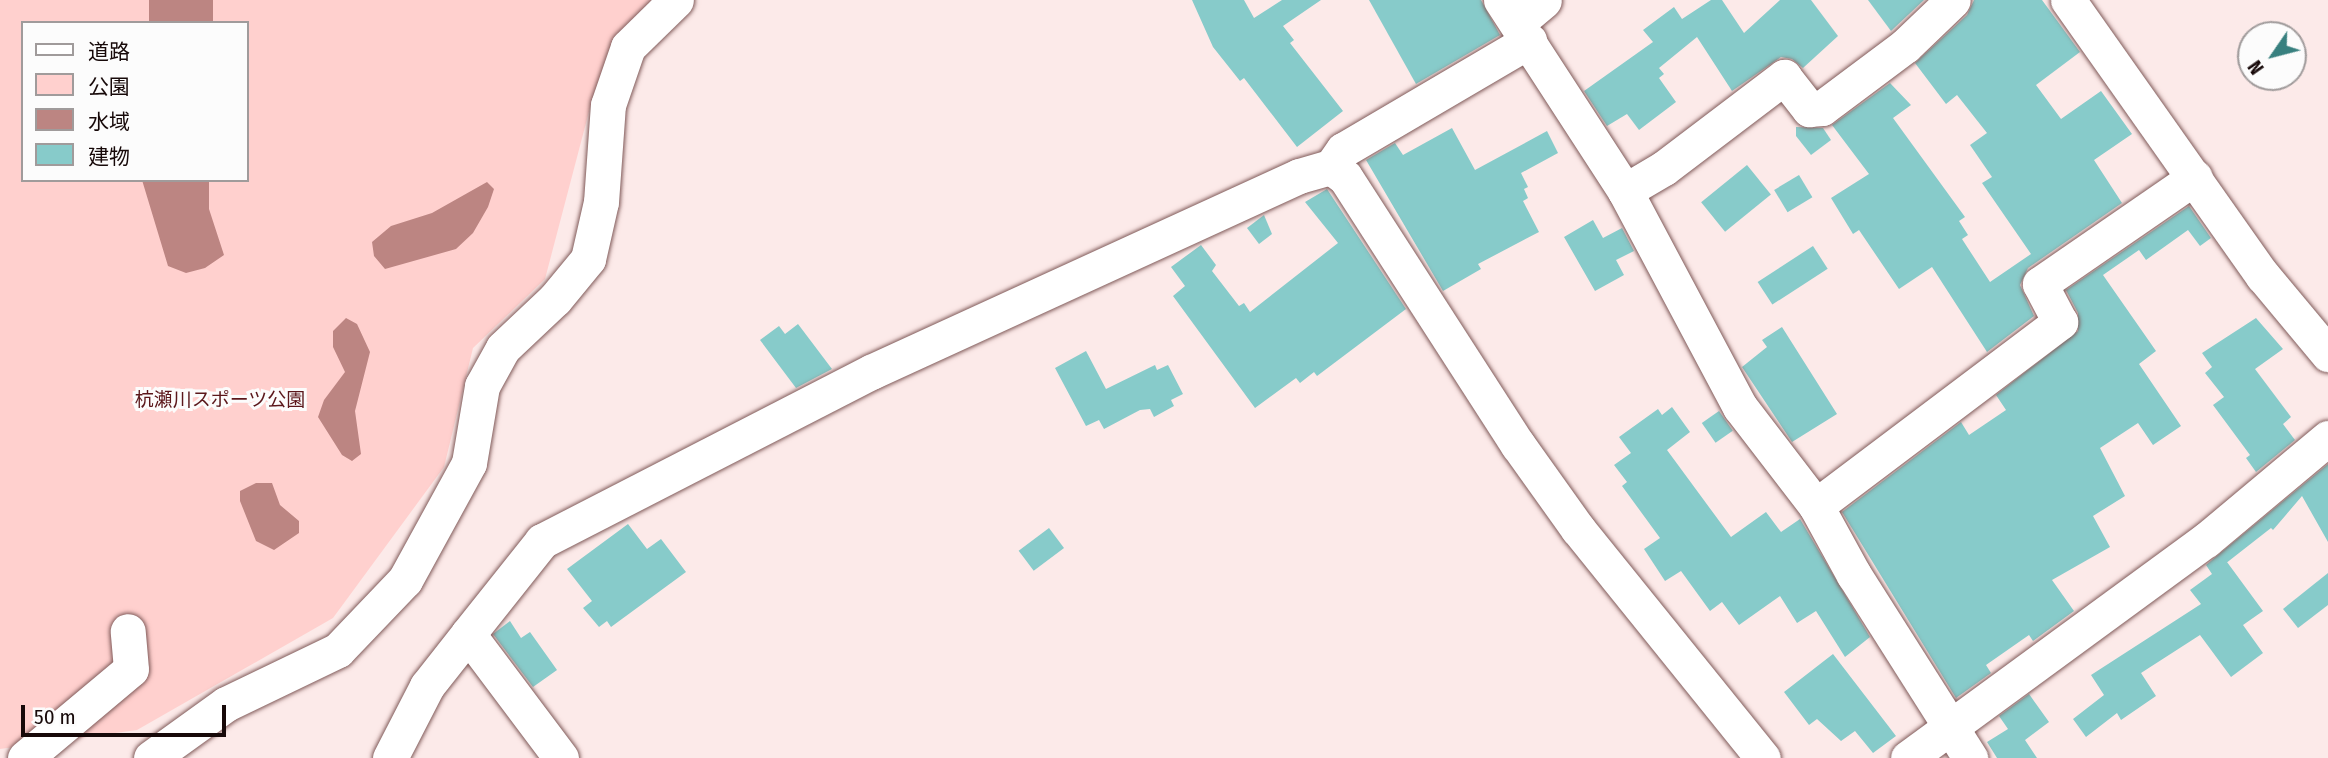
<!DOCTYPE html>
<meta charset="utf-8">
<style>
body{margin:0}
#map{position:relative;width:2328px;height:758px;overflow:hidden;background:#fceae9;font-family:"Fira Sans Condensed","Noto Sans JP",sans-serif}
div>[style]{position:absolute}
.green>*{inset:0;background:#ffd0ce}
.water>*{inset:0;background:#bc8582;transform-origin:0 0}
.building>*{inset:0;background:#87cbca;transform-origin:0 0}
.roads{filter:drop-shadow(0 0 2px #805a59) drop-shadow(0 0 2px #805a59)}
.minor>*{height:35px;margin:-17.5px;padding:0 17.5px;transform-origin:17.5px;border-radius:17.5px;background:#fff}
span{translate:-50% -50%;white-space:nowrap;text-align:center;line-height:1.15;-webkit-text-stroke:6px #fcfcfc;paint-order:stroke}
.park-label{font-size:19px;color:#5b171b}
.legend{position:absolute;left:21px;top:21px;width:228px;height:161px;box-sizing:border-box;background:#fcfcfc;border:2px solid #a09b9b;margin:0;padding:9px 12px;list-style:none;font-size:21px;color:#170909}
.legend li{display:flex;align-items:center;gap:14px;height:35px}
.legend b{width:35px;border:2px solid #a09b9b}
.north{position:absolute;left:2237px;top:21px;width:70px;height:70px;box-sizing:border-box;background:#fcfcfc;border:2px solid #a09b9b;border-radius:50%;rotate:235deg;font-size:19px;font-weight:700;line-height:28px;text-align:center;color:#170909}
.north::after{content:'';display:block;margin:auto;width:24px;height:32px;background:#38807f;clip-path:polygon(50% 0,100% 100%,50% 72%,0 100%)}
.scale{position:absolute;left:21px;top:705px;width:205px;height:32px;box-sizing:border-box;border:4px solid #170909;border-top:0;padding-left:9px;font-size:21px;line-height:24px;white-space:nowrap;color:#170909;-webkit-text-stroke:5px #fcfcfc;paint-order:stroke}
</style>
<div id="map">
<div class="green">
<div style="clip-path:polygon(evenodd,0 0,652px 0,591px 104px,545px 279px,473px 348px,444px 467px,333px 618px,137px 730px,0 749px,0 0,23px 23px,247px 23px,247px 180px,23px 180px,23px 23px)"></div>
</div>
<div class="water">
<div style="left:149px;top:0;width:64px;height:24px"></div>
<div style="clip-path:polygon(142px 180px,209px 180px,209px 209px,224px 255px,205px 268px,186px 273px,168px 266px)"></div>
<div style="clip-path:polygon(487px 182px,494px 189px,488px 207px,473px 233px,456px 249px,385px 269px,374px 256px,372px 242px,391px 226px,432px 213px)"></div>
<div style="clip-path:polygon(346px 318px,357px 324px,370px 352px,355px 411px,361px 454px,352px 461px,342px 455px,318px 417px,324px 400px,345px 372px,333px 347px,333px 331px)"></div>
<div style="clip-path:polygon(256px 483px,272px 483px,280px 505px,299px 521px,299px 533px,274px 550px,256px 541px,240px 501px,240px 491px)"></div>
</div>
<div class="building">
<div style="clip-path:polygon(1192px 0,1244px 0,1254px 18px,1282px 0,1321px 0,1283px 26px,1294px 40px,1290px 43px,1343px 111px,1297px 147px,1244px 78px,1240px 81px,1213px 47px)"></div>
<div style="clip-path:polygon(1369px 0,1481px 0,1500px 35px,1416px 84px)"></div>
<div style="clip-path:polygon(1711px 0,1722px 0,1744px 33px,1780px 0,1811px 0,1838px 36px,1803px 68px,1792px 59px,1781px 57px,1732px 91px,1697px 37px,1659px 68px,1664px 74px,1659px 78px,1676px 102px,1639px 130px,1627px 114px,1607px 126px,1584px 91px,1653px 42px,1643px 30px,1674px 7px,1682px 19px)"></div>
<div style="clip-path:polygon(1868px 0,1924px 0,1891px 31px)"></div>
<div style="clip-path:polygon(1974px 0,2042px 0,2080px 52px,2036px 85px,2061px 119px,2101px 91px,2132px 134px,2094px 160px,2122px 203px,2028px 268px,2020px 285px,2034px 316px,1987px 352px,1932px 267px,1899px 289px,1859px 230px,1853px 234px,1831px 198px,1869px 174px,1832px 125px,1890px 83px,1911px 105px,1893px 118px,1965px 217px,1959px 221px,1968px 235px,1962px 239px,1990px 282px,2031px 254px,1982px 183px,1992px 177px,1970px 145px,1987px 133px,1957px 95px,1946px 104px,1915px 63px,1967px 15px)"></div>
<div style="clip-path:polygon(1796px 127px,1823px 128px,1831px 140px,1811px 155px,1796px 136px)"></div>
<div style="clip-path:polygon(1452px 128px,1475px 170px,1547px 131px,1558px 153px,1521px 173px,1528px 187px,1524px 189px,1528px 198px,1523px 201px,1539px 232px,1478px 264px,1481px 269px,1443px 291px,1366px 160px,1395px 143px,1403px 155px)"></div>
<div style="left:1747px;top:165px;width:38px;height:59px;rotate:51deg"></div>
<div style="left:1799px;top:175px;width:26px;height:29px;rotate:59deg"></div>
<div style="clip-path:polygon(1327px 189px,1406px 309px,1317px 376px,1314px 372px,1300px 383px,1296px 378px,1255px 408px,1173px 296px,1185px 286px,1171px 267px,1201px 245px,1216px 265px,1212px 271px,1239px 306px,1244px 303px,1250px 312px,1338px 243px,1305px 202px)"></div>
<div style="clip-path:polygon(2189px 206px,2211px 238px,2200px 246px,2188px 230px,2146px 260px,2139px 250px,2103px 275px,2156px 351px,2139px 364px,2181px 426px,2153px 445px,2138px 423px,2100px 448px,2125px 496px,2093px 516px,2110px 547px,2052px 580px,2074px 611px,2033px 641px,2029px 635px,1986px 665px,1991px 673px,1956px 698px,1842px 512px,1961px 422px,1969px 435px,2006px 410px,1996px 395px,2078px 331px,2078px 313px,2066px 290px)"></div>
<div style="clip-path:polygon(1264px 215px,1272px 234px,1259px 244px,1247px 228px)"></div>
<div style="clip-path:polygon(1593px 220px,1603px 238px,1622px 228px,1634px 251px,1616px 260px,1624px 275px,1595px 291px,1564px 237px)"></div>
<div style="left:1813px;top:246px;width:27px;height:66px;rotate:57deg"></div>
<div style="clip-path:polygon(2256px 318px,2283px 349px,2255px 369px,2291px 417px,2283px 424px,2295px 440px,2256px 472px,2246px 458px,2250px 455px,2213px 405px,2224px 397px,2205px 373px,2212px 367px,2202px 353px)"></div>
<div style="clip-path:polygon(798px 324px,832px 369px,796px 388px,760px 340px,779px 326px,785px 334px)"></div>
<div style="clip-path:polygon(1782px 327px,1837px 414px,1792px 442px,1742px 367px,1767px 347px,1762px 340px)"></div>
<div style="clip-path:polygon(1086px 351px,1106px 389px,1155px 365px,1157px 370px,1168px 365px,1183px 394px,1171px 400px,1174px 406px,1154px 417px,1150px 409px,1140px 410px,1104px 429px,1099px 420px,1086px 426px,1055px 368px)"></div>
<div style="clip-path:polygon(1672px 407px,1690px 432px,1667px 450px,1731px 537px,1766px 512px,1781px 532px,1800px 519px,1870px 637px,1845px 657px,1816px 611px,1797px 623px,1780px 596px,1739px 625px,1722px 602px,1710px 611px,1681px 571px,1665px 581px,1644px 549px,1660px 538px,1622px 486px,1627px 482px,1614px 465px,1631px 453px,1619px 437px,1658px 409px,1662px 415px)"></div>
<div style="left:1719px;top:411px;width:24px;height:21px;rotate:55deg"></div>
<div style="clip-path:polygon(2328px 464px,2328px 542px,2302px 496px,2273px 530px,2271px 528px,2216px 571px,2227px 562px,2263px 611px,2243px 625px,2263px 653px,2231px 677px,2200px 635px,2141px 673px,2156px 696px,2121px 720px,2117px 713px,2086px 737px,2073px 719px,2104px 695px,2091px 675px,2201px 604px,2190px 590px,2212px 574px,2206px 565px)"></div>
<div style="clip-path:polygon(628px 524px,647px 549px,661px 539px,686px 572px,611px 627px,607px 621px,599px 627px,583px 608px,592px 601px,567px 569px)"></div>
<div style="left:1049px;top:528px;width:25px;height:38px;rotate:53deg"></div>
<div style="clip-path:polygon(2328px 573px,2328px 605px,2298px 628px,2283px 609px)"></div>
<div style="clip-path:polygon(510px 621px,521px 638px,530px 632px,557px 670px,533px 687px,493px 634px)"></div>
<div style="clip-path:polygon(1833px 654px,1896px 736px,1873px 753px,1855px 731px,1841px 741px,1817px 719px,1809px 725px,1784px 692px)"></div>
<div style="clip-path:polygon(2029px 694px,2049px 722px,2025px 740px,2037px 758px,1997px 758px,1987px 742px,2008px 729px,1999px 716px)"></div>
</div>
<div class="roads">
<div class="minor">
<div style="left:1501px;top:0;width:228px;rotate:57deg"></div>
<div style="left:1625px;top:191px;width:245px;rotate:62deg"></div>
<div style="left:1740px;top:407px;width:125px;rotate:52.5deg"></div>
<div style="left:1816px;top:506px;width:79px;rotate:61.2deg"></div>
<div style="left:1854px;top:575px;width:217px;rotate:57.6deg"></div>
<div style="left:2068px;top:0;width:338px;rotate:54.8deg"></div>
<div style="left:2263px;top:276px;width:102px;rotate:50.2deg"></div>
<div style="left:1517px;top:23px;width:35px;rotate:-40deg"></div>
<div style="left:1331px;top:167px;width:21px;rotate:-55deg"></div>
<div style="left:1343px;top:150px;width:216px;rotate:-30.4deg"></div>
<div style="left:1625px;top:191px;width:45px;rotate:-30.5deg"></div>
<div style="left:1664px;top:168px;width:151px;rotate:-37.2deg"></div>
<div style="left:1784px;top:77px;width:41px;rotate:52deg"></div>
<div style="left:1809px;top:109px;width:13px;rotate:-4deg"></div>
<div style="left:1822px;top:108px;width:104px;rotate:-36.8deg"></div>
<div style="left:1905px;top:46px;width:66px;rotate:-43.8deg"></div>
<div style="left:1816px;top:506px;width:306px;rotate:-37deg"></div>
<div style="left:2060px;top:322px;width:43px;rotate:-117.8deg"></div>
<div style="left:2040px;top:284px;width:188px;rotate:-34.6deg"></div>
<div style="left:25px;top:758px;width:138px;rotate:-40deg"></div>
<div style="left:131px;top:669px;width:38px;rotate:-95deg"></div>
<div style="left:151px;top:758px;width:92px;rotate:-35.8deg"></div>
<div style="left:226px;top:704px;width:124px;rotate:-25.7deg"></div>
<div style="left:338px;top:650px;width:97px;rotate:-46.3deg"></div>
<div style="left:405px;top:580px;width:133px;rotate:-61.3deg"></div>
<div style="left:469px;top:463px;width:78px;rotate:-80.4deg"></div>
<div style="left:482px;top:386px;width:43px;rotate:-61.1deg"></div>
<div style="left:503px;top:348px;width:71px;rotate:-43.3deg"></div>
<div style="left:555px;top:299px;width:52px;rotate:-50.5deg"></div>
<div style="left:588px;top:259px;width:58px;rotate:-77.2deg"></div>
<div style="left:601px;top:202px;width:97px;rotate:-85.9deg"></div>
<div style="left:608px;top:105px;width:61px;rotate:-71deg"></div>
<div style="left:628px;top:47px;width:67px;rotate:-44.4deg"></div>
<div style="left:390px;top:758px;width:81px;rotate:-62.8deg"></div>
<div style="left:427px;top:686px;width:66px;rotate:-51.7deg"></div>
<div style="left:561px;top:758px;width:155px;rotate:-126.9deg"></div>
<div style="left:468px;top:634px;width:119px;rotate:-51.5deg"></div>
<div style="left:542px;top:541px;width:370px;rotate:-27.2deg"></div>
<div style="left:871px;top:372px;width:471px;rotate:-24.6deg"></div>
<div style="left:1299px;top:176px;width:33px;rotate:-16deg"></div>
<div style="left:1331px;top:167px;width:17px;rotate:36deg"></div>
<div style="left:1345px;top:177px;width:319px;rotate:57.2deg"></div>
<div style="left:1518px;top:445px;width:103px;rotate:54.5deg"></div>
<div style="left:1578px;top:529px;width:294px;rotate:51.1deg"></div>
<div style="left:1908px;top:758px;width:369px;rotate:-36.2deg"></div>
<div style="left:2206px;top:540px;width:159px;rotate:-39.9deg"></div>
</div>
</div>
<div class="park-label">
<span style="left:220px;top:400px">杭瀬川スポーツ公園</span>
</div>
<ul class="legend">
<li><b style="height:9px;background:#fff"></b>道路</li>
<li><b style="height:19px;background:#ffd0ce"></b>公園</li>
<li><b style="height:19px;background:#bc8582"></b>水域</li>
<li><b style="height:19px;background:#87cbca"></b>建物</li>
</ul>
<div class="north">N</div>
<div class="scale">50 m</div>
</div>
